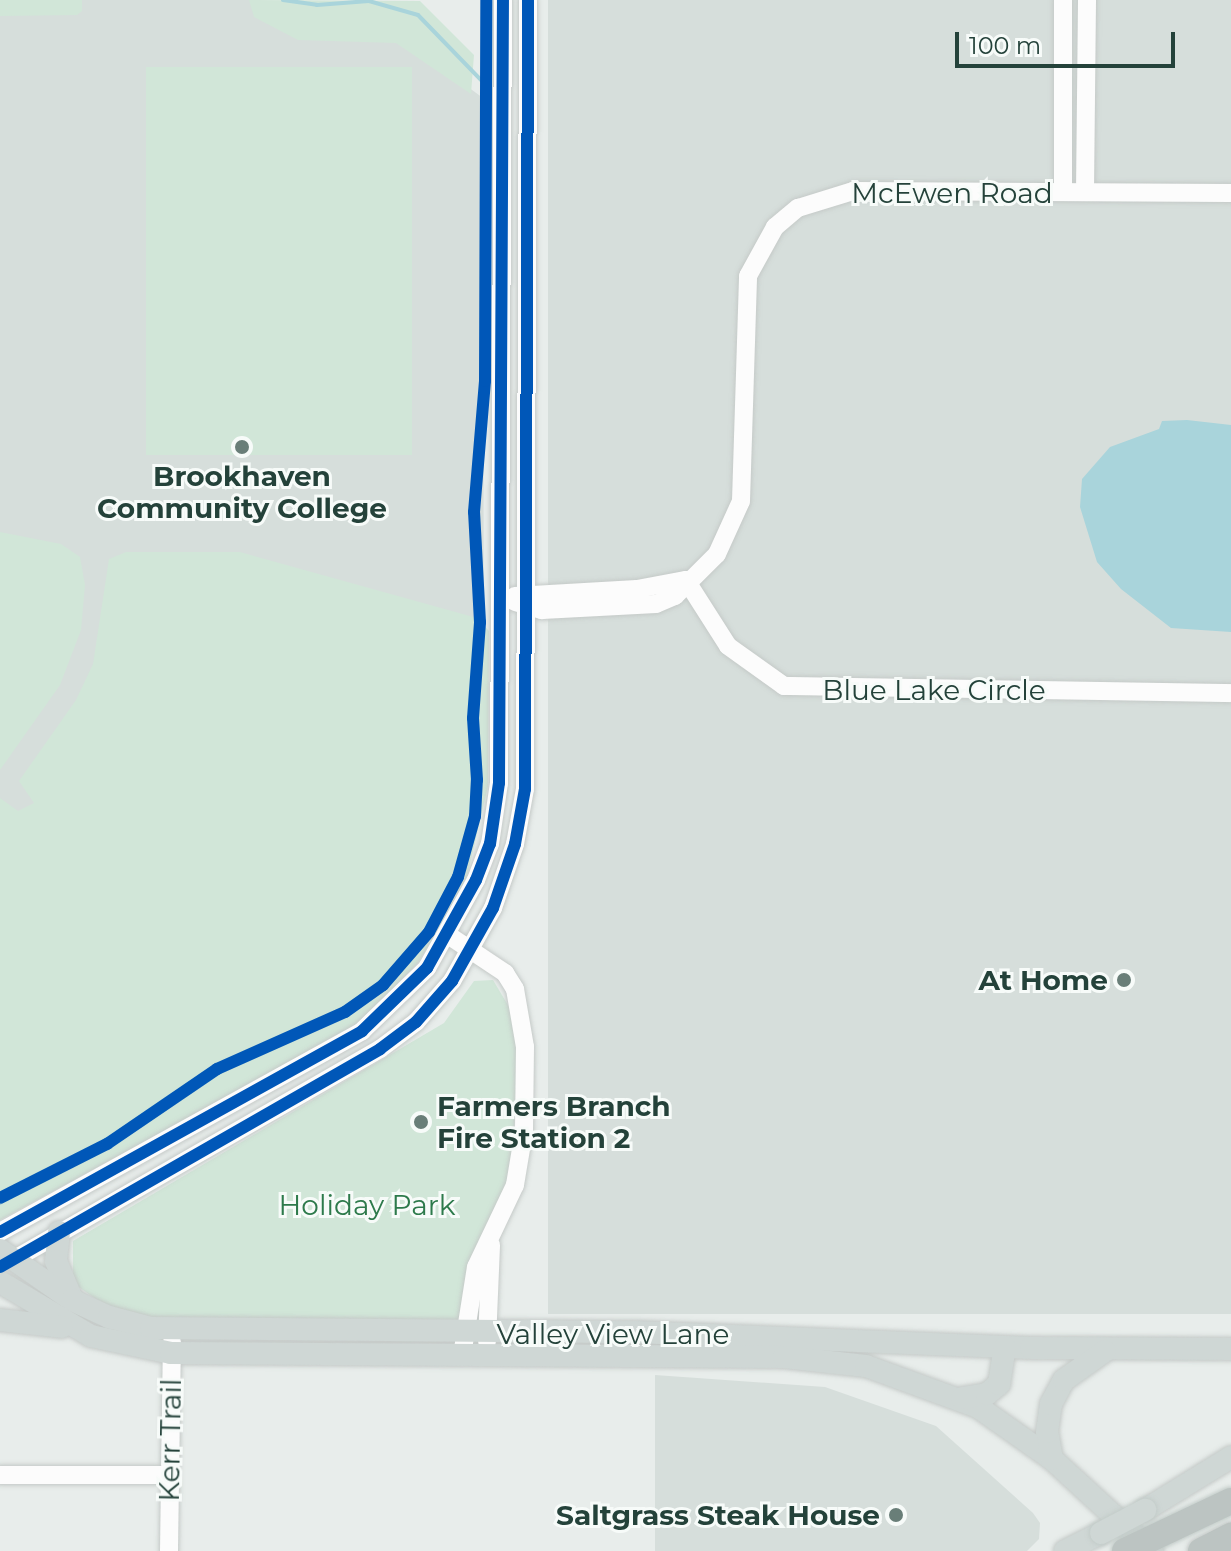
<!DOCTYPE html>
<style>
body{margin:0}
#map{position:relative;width:1231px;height:1551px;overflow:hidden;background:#e8edeb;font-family:Montserrat,sans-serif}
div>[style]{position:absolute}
.built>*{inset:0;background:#d6dedb;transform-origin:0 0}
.green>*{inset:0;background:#d1e6d8;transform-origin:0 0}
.water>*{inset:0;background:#a9d4db}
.stream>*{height:4px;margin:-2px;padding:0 2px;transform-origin:2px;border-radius:2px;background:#a9d4db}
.roads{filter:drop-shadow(0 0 2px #c5cac8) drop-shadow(0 0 2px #c5cac8)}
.minor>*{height:18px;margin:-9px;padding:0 9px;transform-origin:9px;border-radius:9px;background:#fcfcfc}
.major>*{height:22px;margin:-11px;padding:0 11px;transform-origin:11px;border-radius:11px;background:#cfd7d5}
.highway>*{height:26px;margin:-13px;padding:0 13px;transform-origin:13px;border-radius:13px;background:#bcc4c2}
.bridges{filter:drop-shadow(0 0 2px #c3ccc9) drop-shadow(0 0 2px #c3ccc9)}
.major-bridge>*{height:22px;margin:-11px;padding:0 11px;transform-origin:11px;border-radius:11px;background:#cfd7d5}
.highway-bridge>*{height:26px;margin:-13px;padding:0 13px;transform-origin:13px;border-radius:13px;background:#bcc4c2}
.cycleway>*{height:12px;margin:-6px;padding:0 6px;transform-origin:6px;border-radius:6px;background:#0057b8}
.dots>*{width:22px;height:22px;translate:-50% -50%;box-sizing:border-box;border:4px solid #f7fbf9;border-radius:50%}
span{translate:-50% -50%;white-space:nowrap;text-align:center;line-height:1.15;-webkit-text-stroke:6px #f7fbf9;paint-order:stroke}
.street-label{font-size:28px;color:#24423a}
.poi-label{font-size:28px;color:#24423a;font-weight:700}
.right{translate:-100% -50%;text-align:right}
.left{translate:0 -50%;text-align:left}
.park-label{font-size:28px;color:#2d7a4b}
.scale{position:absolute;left:955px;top:32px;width:220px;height:36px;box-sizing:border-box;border:4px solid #24423a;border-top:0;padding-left:10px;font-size:24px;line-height:28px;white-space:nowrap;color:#24423a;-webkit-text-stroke:6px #f7fbf9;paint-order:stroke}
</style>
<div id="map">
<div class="built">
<div style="clip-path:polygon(0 0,260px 0,397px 35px,483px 98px,484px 796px,0 1215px)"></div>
<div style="left:548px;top:0;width:683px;height:1314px"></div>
<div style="clip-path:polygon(655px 1375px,825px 1387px,936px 1426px,1033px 1513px,1040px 1523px,1039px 1539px,1027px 1551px,655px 1551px)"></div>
</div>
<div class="green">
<div style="clip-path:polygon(0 0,82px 0,82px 11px,77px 15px,0 16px)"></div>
<div style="clip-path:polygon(249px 0,420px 1px,474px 55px,471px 94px,396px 43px,298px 40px,254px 17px)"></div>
<div style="left:146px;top:67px;width:266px;height:388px"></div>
<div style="clip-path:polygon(0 532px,61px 544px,80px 557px,85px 585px,81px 630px,60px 685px,0 770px)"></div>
<div style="clip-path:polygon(126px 552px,240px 552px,477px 618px,489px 631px,488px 786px,464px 890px,417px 964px,352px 1029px,0 1220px,0 798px,18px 811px,34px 803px,19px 781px,76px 700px,93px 664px,109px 559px)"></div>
<div style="clip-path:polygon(493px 980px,515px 1017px,517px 1100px,507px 1190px,458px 1323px,152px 1319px,110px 1309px,73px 1283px,73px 1241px,444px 1023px,474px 981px)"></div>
</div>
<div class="water">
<div style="clip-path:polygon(1187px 420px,1231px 425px,1231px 632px,1171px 628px,1121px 589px,1097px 562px,1080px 507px,1082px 479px,1110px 447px,1159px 429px,1162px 421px)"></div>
</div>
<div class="stream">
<div style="left:283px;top:0;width:34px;rotate:8deg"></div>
<div style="left:317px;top:5px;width:52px;rotate:-4.4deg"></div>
<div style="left:369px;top:1px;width:51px;rotate:15.9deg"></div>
<div style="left:418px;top:15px;width:91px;rotate:45.9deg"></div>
</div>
<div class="roads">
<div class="minor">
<div style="left:1063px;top:0;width:192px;rotate:90deg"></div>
<div style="left:1085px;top:192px;width:192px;rotate:-89.4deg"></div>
<div style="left:686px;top:580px;width:78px;rotate:57.5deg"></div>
<div style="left:728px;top:646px;width:69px;rotate:35.5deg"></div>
<div style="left:784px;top:686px;width:447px;rotate:0.9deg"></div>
<div style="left:515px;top:596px;width:122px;rotate:-3.3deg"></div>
<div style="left:637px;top:589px;width:50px;rotate:-10.4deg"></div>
<div style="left:515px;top:602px;width:28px;rotate:17deg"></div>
<div style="left:542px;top:610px;width:114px;rotate:-3deg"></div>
<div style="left:656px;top:604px;width:21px;rotate:-23deg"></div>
<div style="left:675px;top:596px;width:59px;rotate:-45deg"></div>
<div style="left:717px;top:554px;width:58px;rotate:-65.6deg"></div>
<div style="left:741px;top:501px;width:225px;rotate:-88.2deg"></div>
<div style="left:748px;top:276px;width:56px;rotate:-61.1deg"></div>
<div style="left:775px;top:227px;width:30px;rotate:-40deg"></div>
<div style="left:798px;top:208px;width:58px;rotate:-17.2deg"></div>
<div style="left:853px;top:191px;width:378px;rotate:0.3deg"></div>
<div style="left:448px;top:935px;width:69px;rotate:33.7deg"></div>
<div style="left:505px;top:973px;width:19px;rotate:58deg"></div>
<div style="left:515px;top:989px;width:59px;rotate:80.2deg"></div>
<div style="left:525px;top:1047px;width:84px;rotate:90.7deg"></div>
<div style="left:524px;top:1131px;width:55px;rotate:99.5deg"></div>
<div style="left:515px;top:1185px;width:91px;rotate:115.4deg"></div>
<div style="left:476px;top:1267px;width:89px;rotate:99deg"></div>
<div style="left:0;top:1232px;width:414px;rotate:-29deg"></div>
<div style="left:362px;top:1031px;width:91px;rotate:-44.1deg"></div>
<div style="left:427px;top:968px;width:101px;rotate:-60.9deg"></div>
<div style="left:476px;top:880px;width:39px;rotate:-69deg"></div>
<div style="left:490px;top:844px;width:62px;rotate:-81.6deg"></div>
<div style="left:499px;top:783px;width:783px;rotate:-89.71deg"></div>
<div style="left:13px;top:1260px;width:423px;rotate:-29.9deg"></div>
<div style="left:380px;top:1049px;width:45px;rotate:-36.9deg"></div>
<div style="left:416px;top:1022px;width:55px;rotate:-48.7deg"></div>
<div style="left:452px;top:981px;width:84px;rotate:-60.7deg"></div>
<div style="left:493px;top:908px;width:68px;rotate:-71deg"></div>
<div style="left:515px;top:844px;width:56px;rotate:-79.7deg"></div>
<div style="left:525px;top:789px;width:789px;rotate:-89.78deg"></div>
<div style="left:487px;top:1341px;width:96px;rotate:-87.6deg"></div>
<div style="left:0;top:1475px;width:170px"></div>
<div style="left:169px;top:1551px;width:209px;rotate:-89.2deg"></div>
</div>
<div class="major">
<div style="left:59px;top:1232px;width:29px;rotate:96deg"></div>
<div style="left:56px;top:1261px;width:41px;rotate:67.2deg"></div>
<div style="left:0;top:1250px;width:88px;rotate:34.8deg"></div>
<div style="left:72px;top:1300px;width:41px;rotate:24.7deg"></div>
<div style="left:109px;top:1317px;width:43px;rotate:14.7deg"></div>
<div style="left:151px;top:1328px;width:484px;rotate:0.5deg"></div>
<div style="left:635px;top:1332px;width:396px;rotate:2.3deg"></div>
<div style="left:1031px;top:1348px;width:200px;rotate:0.3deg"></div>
<div style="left:0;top:1282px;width:106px;rotate:30.7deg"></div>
<div style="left:91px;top:1336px;width:82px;rotate:12deg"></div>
<div style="left:171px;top:1353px;width:613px;rotate:0.37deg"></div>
<div style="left:784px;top:1357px;width:82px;rotate:6.3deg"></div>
<div style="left:866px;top:1366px;width:119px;rotate:20.1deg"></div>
<div style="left:978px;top:1407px;width:90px;rotate:35.1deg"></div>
<div style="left:1052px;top:1459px;width:136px;rotate:42.6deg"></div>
<div style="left:0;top:1320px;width:62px;rotate:6.4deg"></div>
<div style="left:962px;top:1398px;width:25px;rotate:-9deg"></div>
<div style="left:987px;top:1394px;width:16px;rotate:-40deg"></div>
<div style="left:999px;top:1384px;width:37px;rotate:-81deg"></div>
<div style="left:1052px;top:1459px;width:27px;rotate:-100deg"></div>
<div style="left:1047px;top:1432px;width:28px;rotate:-82deg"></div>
<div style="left:1051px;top:1404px;width:27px;rotate:-62deg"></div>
<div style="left:1064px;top:1380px;width:50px;rotate:-35.3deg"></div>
<div style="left:1145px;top:1510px;width:101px;rotate:-31.6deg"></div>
<div style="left:1065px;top:1551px;width:40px;rotate:-26.6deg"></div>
</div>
<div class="highway">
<div style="left:1201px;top:1551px;width:34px;rotate:-27deg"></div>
</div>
</div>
<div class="bridges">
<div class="major-bridge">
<div style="left:1101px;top:1533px;width:50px;rotate:-27.6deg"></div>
</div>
<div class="highway-bridge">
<div style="left:1125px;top:1551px;width:117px;rotate:-25.3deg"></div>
</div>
</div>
<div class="cycleway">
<div style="left:0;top:1198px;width:120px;rotate:-26.8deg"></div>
<div style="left:107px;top:1144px;width:133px;rotate:-34.3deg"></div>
<div style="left:217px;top:1069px;width:140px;rotate:-24deg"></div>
<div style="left:345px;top:1012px;width:47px;rotate:-35.4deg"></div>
<div style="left:383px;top:985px;width:70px;rotate:-49deg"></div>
<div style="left:429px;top:932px;width:62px;rotate:-62.2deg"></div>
<div style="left:458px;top:877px;width:63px;rotate:-74.4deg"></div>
<div style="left:475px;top:816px;width:36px;rotate:-87deg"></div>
<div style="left:477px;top:780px;width:62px;rotate:-93.7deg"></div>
<div style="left:473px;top:718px;width:96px;rotate:-85.8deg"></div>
<div style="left:480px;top:622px;width:110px;rotate:-93.1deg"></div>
<div style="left:474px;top:512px;width:131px;rotate:-85.2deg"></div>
<div style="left:485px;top:381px;width:381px;rotate:-89.8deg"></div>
<div style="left:0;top:1232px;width:414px;rotate:-29deg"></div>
<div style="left:362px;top:1031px;width:91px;rotate:-44.1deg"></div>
<div style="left:427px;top:968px;width:101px;rotate:-60.9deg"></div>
<div style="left:476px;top:880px;width:39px;rotate:-69deg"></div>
<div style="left:490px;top:844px;width:62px;rotate:-81.6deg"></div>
<div style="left:499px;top:783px;width:783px;rotate:-89.71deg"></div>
<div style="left:0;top:1267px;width:438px;rotate:-29.8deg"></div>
<div style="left:380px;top:1049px;width:45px;rotate:-36.9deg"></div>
<div style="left:416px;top:1022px;width:55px;rotate:-48.7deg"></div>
<div style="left:452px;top:981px;width:84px;rotate:-60.7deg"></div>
<div style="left:493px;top:908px;width:68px;rotate:-71deg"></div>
<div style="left:515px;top:844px;width:56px;rotate:-79.7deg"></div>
<div style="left:525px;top:789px;width:789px;rotate:-89.78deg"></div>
</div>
<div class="dots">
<div style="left:242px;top:447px;background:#697e78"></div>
<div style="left:1124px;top:980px;background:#697e78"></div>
<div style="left:421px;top:1122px;background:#697e78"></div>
<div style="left:896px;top:1515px;background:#697e78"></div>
</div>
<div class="street-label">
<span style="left:952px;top:193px">McEwen Road</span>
<span style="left:934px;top:690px">Blue Lake Circle</span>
<span style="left:613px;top:1334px">Valley View Lane</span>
<span style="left:170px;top:1440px;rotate:-89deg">Kerr Trail</span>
</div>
<div class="poi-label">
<span style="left:242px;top:492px">Brookhaven<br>Community College</span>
<span class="right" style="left:1108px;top:980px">At Home</span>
<span class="left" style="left:437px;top:1122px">Farmers Branch<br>Fire Station 2</span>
<span class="right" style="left:880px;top:1515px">Saltgrass Steak House</span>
</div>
<div class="park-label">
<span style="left:367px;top:1205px">Holiday Park</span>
</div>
<div class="scale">100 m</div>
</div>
